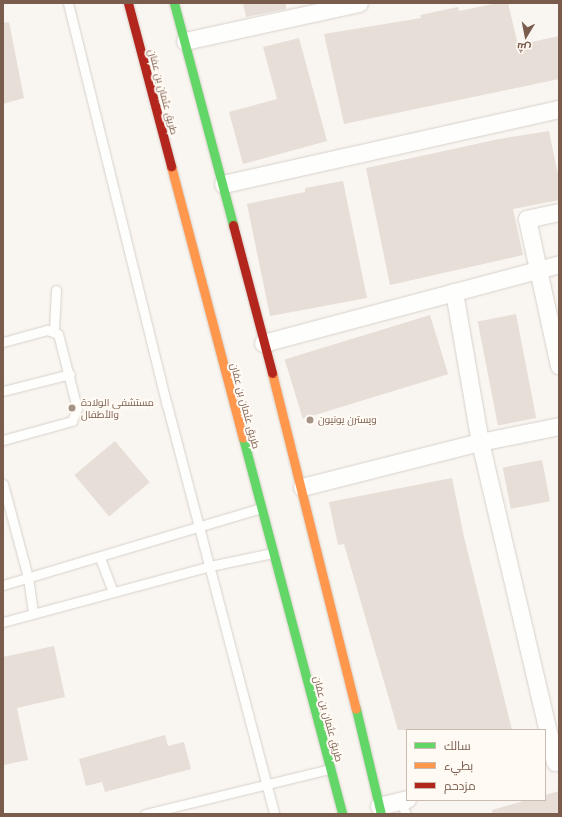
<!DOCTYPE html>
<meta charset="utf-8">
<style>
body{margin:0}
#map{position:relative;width:562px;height:817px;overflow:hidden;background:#f9f5f0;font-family:Helvetica,Cairo,sans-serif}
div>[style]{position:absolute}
.building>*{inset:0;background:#e6ded7;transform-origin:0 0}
.roads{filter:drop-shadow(0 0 1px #d7d1cb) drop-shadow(0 0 1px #d7d1cb)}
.lane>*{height:9px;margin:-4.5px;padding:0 4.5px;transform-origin:4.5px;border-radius:4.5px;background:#fefefd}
.street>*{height:17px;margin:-8.5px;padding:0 8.5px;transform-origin:8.5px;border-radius:8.5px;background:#fefefd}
.fast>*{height:9px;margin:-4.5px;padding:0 4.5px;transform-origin:4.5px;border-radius:4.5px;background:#63d668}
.slow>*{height:9px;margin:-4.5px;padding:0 4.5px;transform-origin:4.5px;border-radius:4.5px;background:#ff974d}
.jam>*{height:9px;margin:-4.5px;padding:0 4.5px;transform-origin:4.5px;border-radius:4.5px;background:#b3261e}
.dots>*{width:11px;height:11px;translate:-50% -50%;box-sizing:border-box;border:2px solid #fffaf3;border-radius:50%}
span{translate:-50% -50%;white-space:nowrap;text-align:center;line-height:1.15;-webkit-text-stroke:4px #fffaf3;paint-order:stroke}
.street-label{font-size:10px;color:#7a5c4d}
.poi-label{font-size:10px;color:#7a5c4d}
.left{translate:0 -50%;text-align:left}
.frame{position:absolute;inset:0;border:4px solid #7a5c4d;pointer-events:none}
.legend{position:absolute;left:406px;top:729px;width:140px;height:72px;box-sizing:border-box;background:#fffaf3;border:1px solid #cabbb1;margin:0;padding:5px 7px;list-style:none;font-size:12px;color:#7a5c4d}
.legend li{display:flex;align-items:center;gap:8px;height:20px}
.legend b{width:20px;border:1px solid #cabbb1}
.north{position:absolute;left:506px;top:16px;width:40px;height:40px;-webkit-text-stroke:3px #fffaf3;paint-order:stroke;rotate:190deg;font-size:11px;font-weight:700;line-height:16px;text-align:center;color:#7a5c4d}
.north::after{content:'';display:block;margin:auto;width:14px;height:18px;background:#7a5c4d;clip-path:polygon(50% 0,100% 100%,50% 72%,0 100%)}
</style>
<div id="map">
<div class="building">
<div style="clip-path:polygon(243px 3px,286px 3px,286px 9px,246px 17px)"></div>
<div style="clip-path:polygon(498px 3px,508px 3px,518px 45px,559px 36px,559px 79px,344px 124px,324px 34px,421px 18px,420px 15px,458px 7px,459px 11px)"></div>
<div style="clip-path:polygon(9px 22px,24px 98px,3px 104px,3px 23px)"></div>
<div style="clip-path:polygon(299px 38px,327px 141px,243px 164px,229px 112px,277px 99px,263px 47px)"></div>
<div style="clip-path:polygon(549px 131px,559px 180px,559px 200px,513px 209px,523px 255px,390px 285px,366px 168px,499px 139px)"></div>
<div style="clip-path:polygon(343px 181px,367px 298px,270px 316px,247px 204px,305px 192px,305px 188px)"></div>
<div style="left:516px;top:314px;width:106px;height:39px;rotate:79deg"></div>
<div style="left:430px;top:315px;width:62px;height:152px;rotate:73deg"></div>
<div style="left:115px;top:441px;width:54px;height:53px;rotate:50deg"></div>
<div style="left:542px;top:460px;width:42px;height:40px;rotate:79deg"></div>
<div style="clip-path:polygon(452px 478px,464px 537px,512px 730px,398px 730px,344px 544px,338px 545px,329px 502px)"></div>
<div style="clip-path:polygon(54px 646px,65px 697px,17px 708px,28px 760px,3px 765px,3px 657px)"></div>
<div style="clip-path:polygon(165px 735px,168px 746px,184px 742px,191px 769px,105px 792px,102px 782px,86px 786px,79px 759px)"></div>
<div style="clip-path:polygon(559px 791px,559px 814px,492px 814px,492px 810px,527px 800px,545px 800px,545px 795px)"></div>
</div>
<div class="roads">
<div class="lane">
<div style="left:68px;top:3px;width:414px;rotate:76.2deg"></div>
<div style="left:167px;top:405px;width:423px;rotate:75.3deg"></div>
<div style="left:54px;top:330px;width:40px;rotate:-87.1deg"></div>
<div style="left:3px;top:342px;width:46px;rotate:-15.3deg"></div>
<div style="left:47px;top:330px;width:12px;rotate:20deg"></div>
<div style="left:58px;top:334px;width:76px;rotate:75.6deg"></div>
<div style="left:77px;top:408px;width:14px;rotate:111deg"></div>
<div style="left:72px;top:421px;width:72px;rotate:164.6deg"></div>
<div style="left:3px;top:391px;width:69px;rotate:-14.2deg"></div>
<div style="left:3px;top:484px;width:96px;rotate:75deg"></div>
<div style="left:28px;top:577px;width:37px;rotate:82deg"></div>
<div style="left:100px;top:558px;width:36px;rotate:69deg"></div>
<div style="left:3px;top:585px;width:269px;rotate:-16.6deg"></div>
<div style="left:3px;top:622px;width:214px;rotate:-15.1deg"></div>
<div style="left:210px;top:566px;width:64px;rotate:-11.7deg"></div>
<div style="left:400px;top:800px;width:15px;rotate:67deg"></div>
<div style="left:145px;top:814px;width:190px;rotate:-13.7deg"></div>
</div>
<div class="street">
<div style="left:185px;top:41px;width:178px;rotate:-12.3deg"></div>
<div style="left:223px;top:184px;width:344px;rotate:-12.6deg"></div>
<div style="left:559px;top:212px;width:33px;rotate:168deg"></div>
<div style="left:527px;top:219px;width:150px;rotate:77.7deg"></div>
<div style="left:454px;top:292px;width:152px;rotate:80.2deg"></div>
<div style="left:480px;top:442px;width:329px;rotate:76.8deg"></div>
<div style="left:263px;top:343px;width:306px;rotate:-14.9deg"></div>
<div style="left:302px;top:487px;width:184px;rotate:-14.2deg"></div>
<div style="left:480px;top:442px;width:81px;rotate:-11.4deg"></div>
<div style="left:379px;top:806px;width:29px;rotate:-14deg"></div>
</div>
<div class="fast">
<div style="left:174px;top:3px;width:230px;rotate:75.1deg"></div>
<div style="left:243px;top:438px;width:389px;rotate:75.2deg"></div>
<div style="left:356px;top:709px;width:108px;rotate:76.6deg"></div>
</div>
<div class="slow">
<div style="left:171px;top:166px;width:281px;rotate:75.2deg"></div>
<div style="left:272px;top:373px;width:346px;rotate:76deg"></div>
</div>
<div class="jam">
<div style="left:128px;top:3px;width:169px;rotate:75.2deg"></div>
<div style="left:233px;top:225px;width:153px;rotate:75.2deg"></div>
</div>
</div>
<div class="dots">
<div style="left:72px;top:408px;background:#a69286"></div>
<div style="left:310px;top:420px;background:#a69286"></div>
</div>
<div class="street-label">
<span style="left:163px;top:92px;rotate:75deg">طريق عثمان بن عفان</span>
<span style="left:245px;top:406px;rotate:75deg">طريق عثمان بن عفان</span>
<span style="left:328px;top:719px;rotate:75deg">طريق عثمان بن عفان</span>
</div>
<div class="poi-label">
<span class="left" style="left:81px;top:408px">مستشفى الولادة<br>والأطفال</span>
<span class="left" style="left:318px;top:420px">ويسترن يونيون</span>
</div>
<div class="frame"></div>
<ul class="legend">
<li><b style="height:5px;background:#63d668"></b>سالك</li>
<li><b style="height:5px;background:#ff974d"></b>بطيء</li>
<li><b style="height:5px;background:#b3261e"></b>مزدحم</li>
</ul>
<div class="north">ش</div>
</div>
